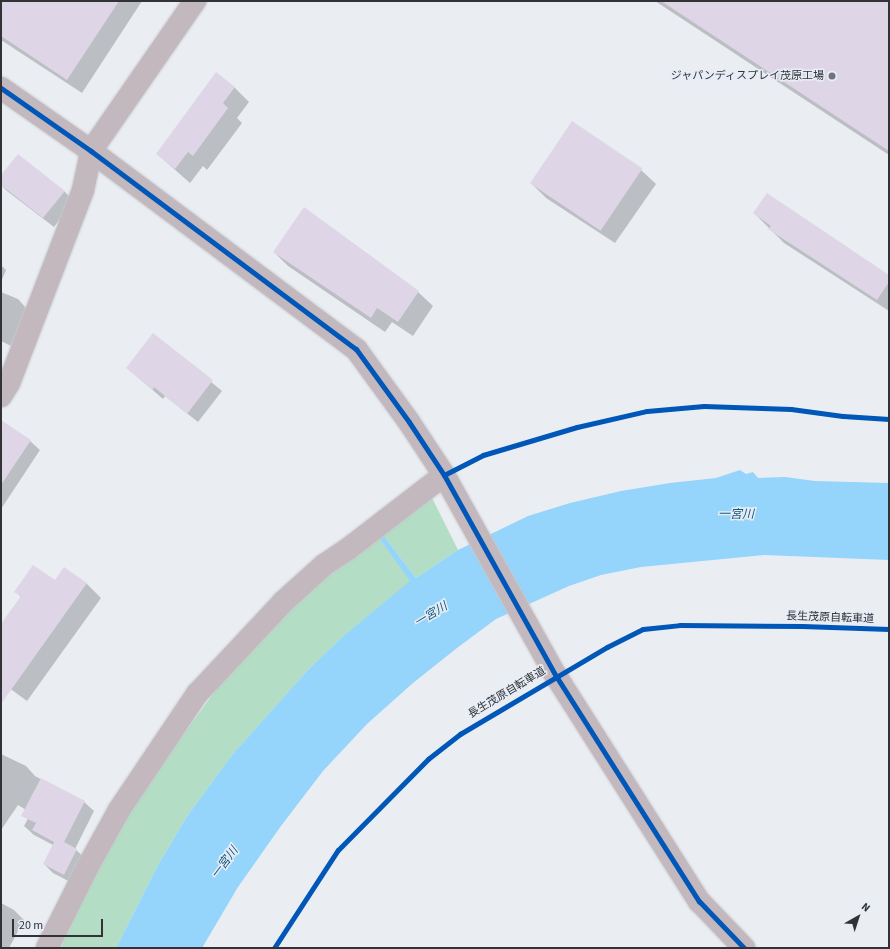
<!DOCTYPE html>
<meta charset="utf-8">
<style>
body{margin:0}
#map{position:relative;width:890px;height:949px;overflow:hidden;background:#eaeef3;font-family:"Source Sans 3","Noto Sans JP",sans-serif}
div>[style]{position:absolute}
.green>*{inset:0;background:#b3ddc4}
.water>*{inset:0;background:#95d4fb}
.shadow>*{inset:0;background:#0003}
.building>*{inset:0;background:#ded5e6;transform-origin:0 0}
.roads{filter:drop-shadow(0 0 1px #c6c9cd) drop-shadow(0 0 1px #c6c9cd)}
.minor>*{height:22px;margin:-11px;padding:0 11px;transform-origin:11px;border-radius:11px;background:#c3b8be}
.tertiary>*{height:22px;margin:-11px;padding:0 11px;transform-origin:11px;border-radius:11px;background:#c3b8be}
.cycleway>*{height:5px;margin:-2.5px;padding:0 2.5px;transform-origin:2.5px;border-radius:2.5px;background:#0057b8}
.dots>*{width:11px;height:11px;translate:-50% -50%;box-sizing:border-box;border:2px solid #e6edf7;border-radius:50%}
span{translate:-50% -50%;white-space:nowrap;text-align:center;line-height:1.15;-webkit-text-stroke:3px #e6edf7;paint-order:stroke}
.poi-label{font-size:11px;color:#313337}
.right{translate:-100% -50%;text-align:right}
.street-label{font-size:11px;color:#313337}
.water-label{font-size:12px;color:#13587b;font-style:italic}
.frame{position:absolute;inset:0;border:2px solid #313337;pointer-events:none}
.north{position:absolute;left:838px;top:897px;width:40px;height:40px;-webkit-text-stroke:3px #e6edf7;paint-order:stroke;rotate:39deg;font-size:11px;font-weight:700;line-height:16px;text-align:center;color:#313337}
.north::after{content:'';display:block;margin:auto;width:14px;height:18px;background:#313337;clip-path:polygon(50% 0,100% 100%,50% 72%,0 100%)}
.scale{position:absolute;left:12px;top:919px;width:91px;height:18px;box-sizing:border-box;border:2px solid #313337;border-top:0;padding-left:5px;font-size:12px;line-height:14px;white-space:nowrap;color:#313337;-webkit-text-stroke:3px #e6edf7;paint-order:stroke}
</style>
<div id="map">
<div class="green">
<div style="clip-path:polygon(430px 494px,458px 550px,416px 578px,383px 535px)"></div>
<div style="clip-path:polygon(379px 538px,411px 581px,341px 638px,307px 671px,232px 755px,188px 815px,158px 865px,116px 948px,61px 948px,74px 910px,128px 815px,172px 750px,232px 668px,308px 591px)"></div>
</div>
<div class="water">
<div style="clip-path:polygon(740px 470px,746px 474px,753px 472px,758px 478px,785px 477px,815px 481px,889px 483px,889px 560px,764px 555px,641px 567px,601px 575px,569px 586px,496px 619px,457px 648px,413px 683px,367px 724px,323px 771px,281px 826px,238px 887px,202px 948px,116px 948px,158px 865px,188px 815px,232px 755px,307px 671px,341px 638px,410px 581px,379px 538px,383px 535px,416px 578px,458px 550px,528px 516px,570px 503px,621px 491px,670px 483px,716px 478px)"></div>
</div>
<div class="shadow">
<div style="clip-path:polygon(1px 1px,142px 1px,82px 93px,1px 40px)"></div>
<div style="clip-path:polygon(655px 1px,889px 1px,889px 155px)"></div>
<div style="clip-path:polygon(234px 87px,249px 102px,237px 118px,242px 123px,207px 170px,203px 166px,190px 183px,157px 154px)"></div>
<div style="clip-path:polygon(572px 122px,641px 170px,656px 184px,615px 243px,546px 198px,532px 184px)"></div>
<div style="clip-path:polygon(1px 177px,64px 191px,74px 201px,54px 227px,7px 191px,1px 185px)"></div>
<div style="clip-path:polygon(304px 209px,418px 292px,433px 306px,413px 336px,392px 322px,385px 332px,288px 266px,274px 252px)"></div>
<div style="clip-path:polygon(754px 213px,889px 276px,889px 311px,784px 243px)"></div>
<div style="clip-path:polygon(1px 265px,6px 270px,1px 282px)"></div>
<div style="clip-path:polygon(1px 292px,18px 299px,27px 309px,11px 346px,1px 341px)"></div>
<div style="clip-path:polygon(153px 334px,222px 391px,198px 422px,165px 396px,163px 399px,127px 368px)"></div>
<div style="clip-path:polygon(1px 426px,30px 441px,40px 450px,1px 509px)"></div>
<div style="clip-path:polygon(55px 582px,86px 583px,101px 598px,27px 701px,1px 682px,1px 626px,21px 597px,16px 592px)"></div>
<div style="clip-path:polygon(1px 754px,26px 766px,35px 776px,84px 802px,94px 811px,75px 849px,86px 859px,74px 884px,53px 873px,44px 864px,53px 845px,34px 835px,24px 826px,31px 813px,18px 805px,1px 830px)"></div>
<div style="clip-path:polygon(1px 903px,14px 910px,24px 920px,9px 948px,1px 948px)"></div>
</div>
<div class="building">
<div style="clip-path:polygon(1px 1px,119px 1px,67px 80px,1px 36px)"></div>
<div style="clip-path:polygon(661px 1px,889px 1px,889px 151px)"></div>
<div style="clip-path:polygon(216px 72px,235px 87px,223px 103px,228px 108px,193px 156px,188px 152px,175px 169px,156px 154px)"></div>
<div style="left:572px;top:121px;width:85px;height:75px;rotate:34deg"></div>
<div style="clip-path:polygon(18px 154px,65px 191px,43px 218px,1px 185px,1px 175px)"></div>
<div style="clip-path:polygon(767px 193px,889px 275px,889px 282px,877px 300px,768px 229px,771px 226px,753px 213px)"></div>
<div style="clip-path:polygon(304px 207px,419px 291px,398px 322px,377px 308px,371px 318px,273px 252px)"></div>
<div style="clip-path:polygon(153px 333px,213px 380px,187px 414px,154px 387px,153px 390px,126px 368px)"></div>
<div style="clip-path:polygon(1px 420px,31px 440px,1px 485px)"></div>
<div style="clip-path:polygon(33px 565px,55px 580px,64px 567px,87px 583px,1px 704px,1px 624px,21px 596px,14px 592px)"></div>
<div style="clip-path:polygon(41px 778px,85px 801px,64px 842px,77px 849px,64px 875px,43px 864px,54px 842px,32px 830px,36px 823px,21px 816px)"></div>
</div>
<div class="roads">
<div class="minor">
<div style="left:1px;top:396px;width:15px;rotate:-58deg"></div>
<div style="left:9px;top:383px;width:207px;rotate:-69deg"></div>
<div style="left:83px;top:190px;width:40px;rotate:-78deg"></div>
<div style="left:47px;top:948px;width:89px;rotate:-63.4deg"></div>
<div style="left:87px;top:868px;width:66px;rotate:-61.1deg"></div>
<div style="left:119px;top:810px;width:140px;rotate:-56.1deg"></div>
<div style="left:197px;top:694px;width:126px;rotate:-46.9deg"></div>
<div style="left:283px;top:602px;width:55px;rotate:-42.1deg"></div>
<div style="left:324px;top:565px;width:29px;rotate:-34deg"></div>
<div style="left:348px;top:549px;width:121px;rotate:-37.6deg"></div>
</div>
<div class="tertiary">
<div style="left:1px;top:88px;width:110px;rotate:35deg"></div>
<div style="left:91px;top:151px;width:331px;rotate:36.8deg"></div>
<div style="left:356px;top:349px;width:90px;rotate:54deg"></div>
<div style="left:409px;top:422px;width:64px;rotate:56.6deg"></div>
<div style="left:444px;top:475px;width:230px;rotate:60.9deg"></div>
<div style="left:556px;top:676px;width:267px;rotate:57.6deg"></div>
<div style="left:699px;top:901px;width:65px;rotate:46.2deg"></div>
<div style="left:91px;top:151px;width:183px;rotate:-55.3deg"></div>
</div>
</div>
<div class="cycleway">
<div style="left:1px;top:88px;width:110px;rotate:35deg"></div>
<div style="left:91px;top:151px;width:331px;rotate:36.8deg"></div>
<div style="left:356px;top:349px;width:90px;rotate:54deg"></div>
<div style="left:409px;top:422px;width:64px;rotate:56.6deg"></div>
<div style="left:444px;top:475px;width:230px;rotate:60.9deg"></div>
<div style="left:556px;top:676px;width:267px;rotate:57.6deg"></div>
<div style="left:699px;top:901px;width:65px;rotate:46.2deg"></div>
<div style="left:444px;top:475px;width:44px;rotate:-27.1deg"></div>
<div style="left:483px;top:455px;width:98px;rotate:-16.6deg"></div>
<div style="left:577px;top:427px;width:72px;rotate:-12.9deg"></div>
<div style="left:647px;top:411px;width:57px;rotate:-5deg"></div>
<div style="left:704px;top:406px;width:87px;rotate:2deg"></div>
<div style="left:791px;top:409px;width:52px;rotate:7.7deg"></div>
<div style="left:843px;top:416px;width:46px;rotate:3.7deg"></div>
<div style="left:274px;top:948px;width:117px;rotate:-56.9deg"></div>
<div style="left:338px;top:850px;width:128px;rotate:-45.3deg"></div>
<div style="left:428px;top:759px;width:41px;rotate:-38deg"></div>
<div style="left:460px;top:734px;width:171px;rotate:-30.6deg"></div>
<div style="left:607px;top:647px;width:40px;rotate:-26.6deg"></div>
<div style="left:643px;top:629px;width:37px;rotate:-6deg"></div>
<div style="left:680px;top:625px;width:122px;rotate:0.5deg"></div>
<div style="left:802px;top:626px;width:87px;rotate:2deg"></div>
</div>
<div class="dots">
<div style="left:832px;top:76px;background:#727479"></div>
</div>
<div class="poi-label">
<span class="right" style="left:824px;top:76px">ジャパンディスプレイ茂原工場</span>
</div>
<div class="street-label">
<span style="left:830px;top:618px;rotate:2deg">長生茂原自転車道</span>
<span style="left:507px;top:693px;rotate:-31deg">長生茂原自転車道</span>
</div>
<div class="water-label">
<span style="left:736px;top:515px">一宮川</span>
<span style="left:431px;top:615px;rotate:-31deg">一宮川</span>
<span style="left:225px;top:863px;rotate:-53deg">一宮川</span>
</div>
<div class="frame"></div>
<div class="north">N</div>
<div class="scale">20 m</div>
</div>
